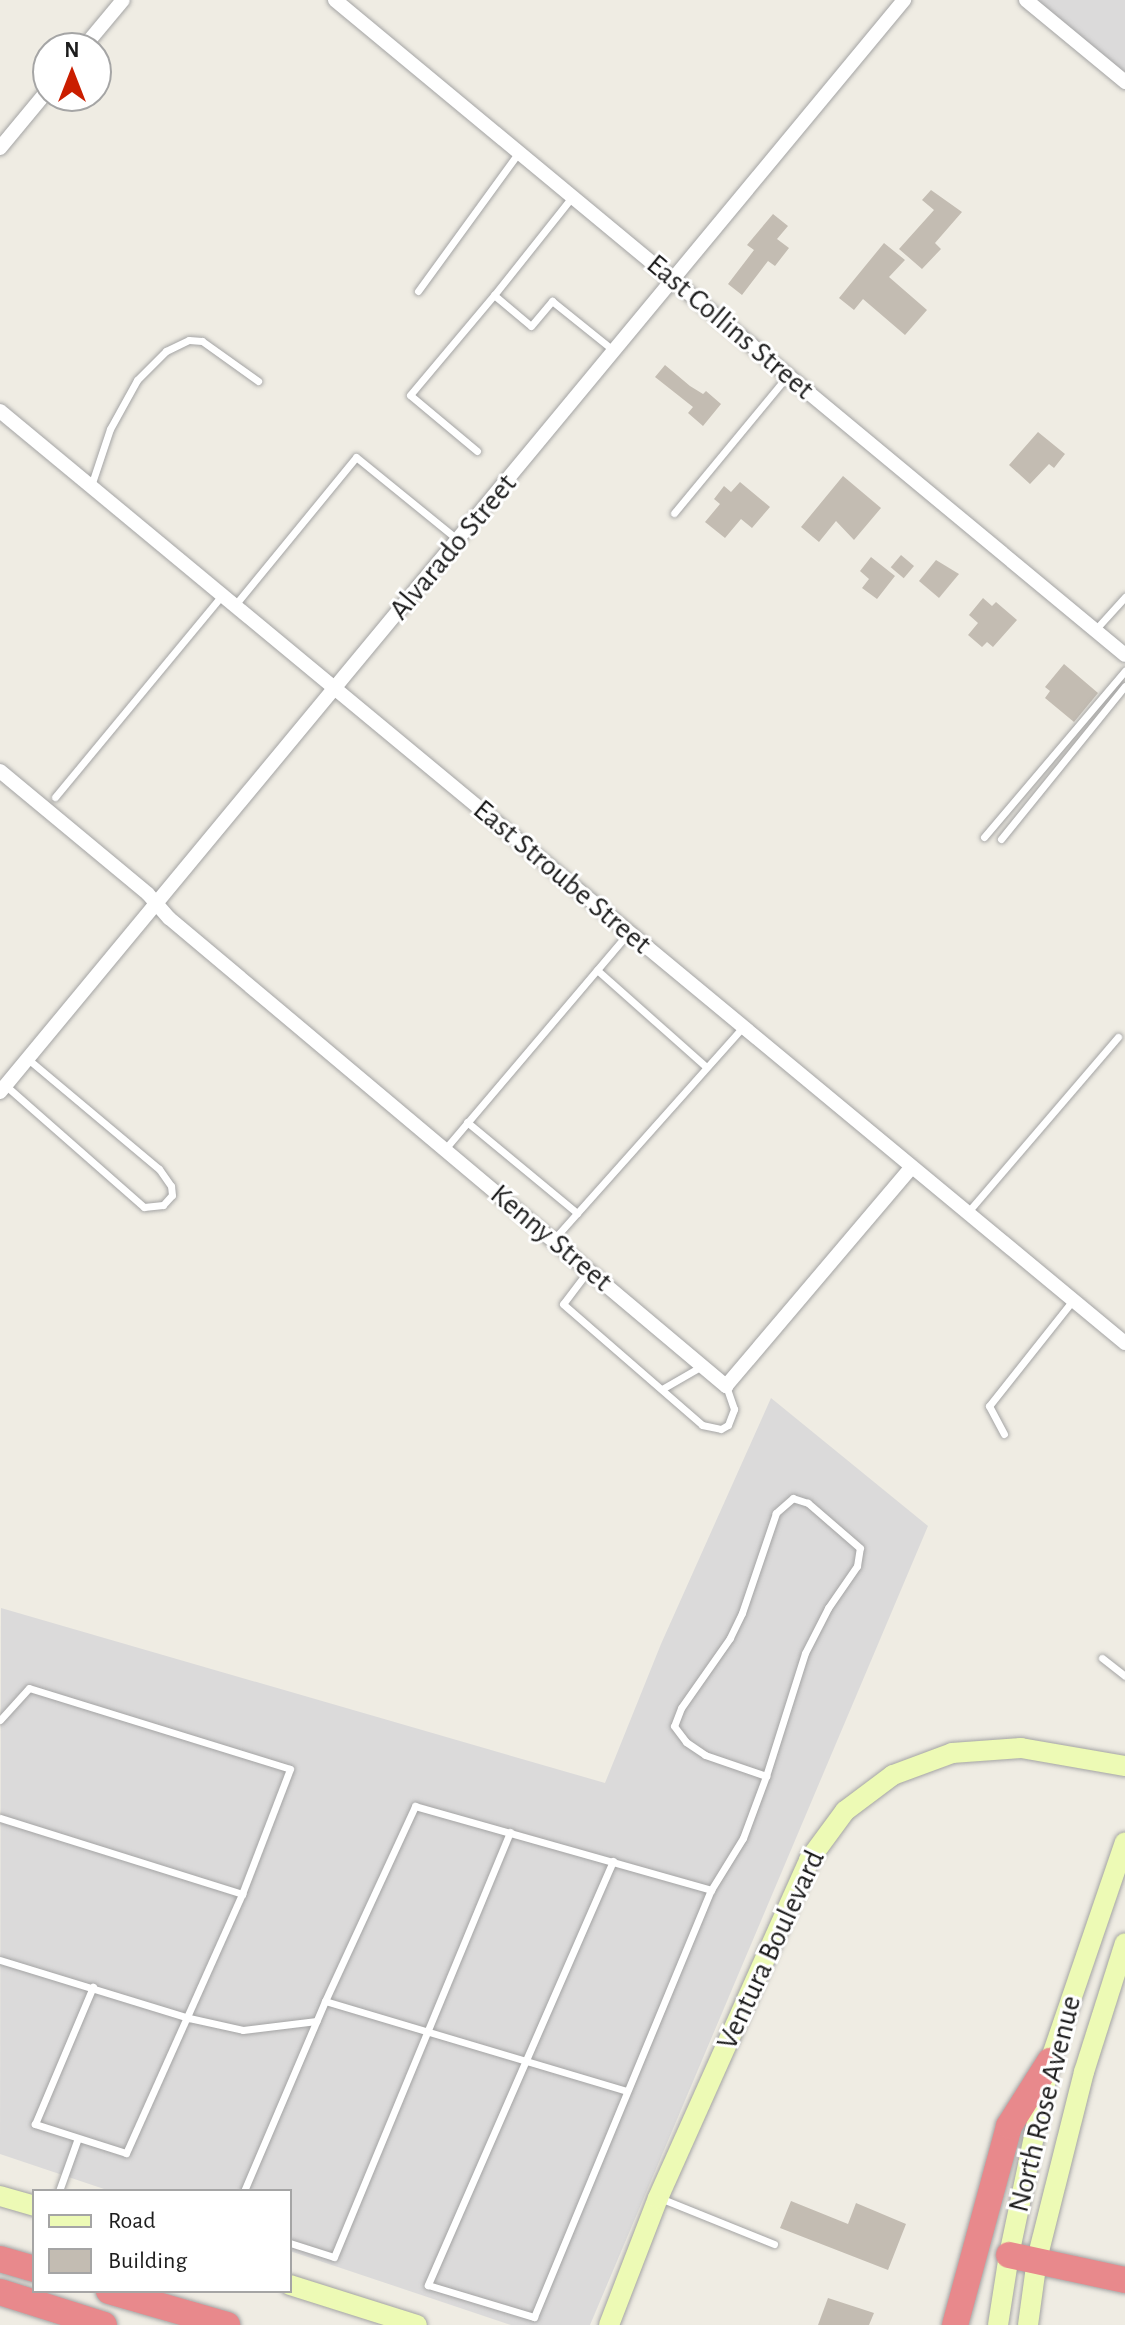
<!DOCTYPE html>
<style>
body{margin:0}
#map{position:relative;width:1125px;height:2325px;overflow:hidden;background:#efece3;font-family:"Alegreya Sans",sans-serif}
div>[style]{position:absolute}
.residential>*{inset:0;background:#dbdada}
.building>*{inset:0;background:#c3bcb2;transform-origin:0 0}
.roads{filter:drop-shadow(0 0 2px #a4a4a4) drop-shadow(0 0 2px #a4a4a4)}
.lane>*{height:7px;margin:-3.5px;padding:0 3.5px;transform-origin:3.5px;border-radius:3.5px;background:#fff}
.street>*{height:14px;margin:-7px;padding:0 7px;transform-origin:7px;border-radius:7px;background:#fff}
.secondary>*{height:20px;margin:-10px;padding:0 10px;transform-origin:10px;border-radius:10px;background:#edfab5}
.highway>*{height:26px;margin:-13px;padding:0 13px;transform-origin:13px;border-radius:13px;background:#e8898c}
span{translate:-50% -50%;white-space:nowrap;text-align:center;line-height:1.15;-webkit-text-stroke:6px #fff;paint-order:stroke}
.street-label{font-size:30px;color:#1d1d1d}
.legend{position:absolute;left:32px;top:2189px;width:260px;height:104px;box-sizing:border-box;background:#fff;border:2px solid #a5a5a5;margin:0;padding:10px 14px;list-style:none;font-size:24px;color:#1d1d1d}
.legend li{display:flex;align-items:center;gap:16px;height:40px}
.legend b{width:40px;border:2px solid #a5a5a5}
.north{position:absolute;left:32px;top:32px;width:80px;height:80px;box-sizing:border-box;background:#fff;border:2px solid #a5a5a5;border-radius:50%;rotate:0deg;font-size:22px;font-weight:700;line-height:32px;text-align:center;color:#1d1d1d}
.north::after{content:'';display:block;margin:auto;width:28px;height:36px;background:#ca1e00;clip-path:polygon(50% 0,100% 100%,50% 72%,0 100%)}
</style>
<div id="map">
<div class="residential">
<div style="clip-path:polygon(1026px 0,1125px 0,1125px 82px)"></div>
<div style="clip-path:polygon(771px 1398px,928px 1526px,590px 2325px,511px 2325px,290px 2251px,290px 2191px,110px 2191px,0 2154px,1px 1608px,605px 1783px,661px 1644px)"></div>
</div>
<div class="building">
<div style="clip-path:polygon(931px 190px,962px 212px,935px 243px,941px 249px,922px 269px,899px 249px,934px 210px,922px 200px)"></div>
<div style="clip-path:polygon(773px 214px,788px 226px,777px 239px,789px 248px,775px 266px,768px 261px,742px 295px,728px 284px,754px 250px,747px 245px)"></div>
<div style="clip-path:polygon(884px 243px,905px 260px,889px 277px,927px 310px,905px 335px,863px 299px,854px 310px,839px 298px)"></div>
<div style="clip-path:polygon(665px 365px,690px 386px,703px 394px,706px 391px,721px 404px,703px 426px,688px 413px,693px 407px,655px 377px)"></div>
<div style="clip-path:polygon(1038px 432px,1065px 454px,1054px 468px,1049px 464px,1030px 484px,1009px 465px)"></div>
<div style="clip-path:polygon(843px 476px,881px 508px,854px 540px,836px 521px,819px 542px,801px 527px)"></div>
<div style="clip-path:polygon(740px 482px,770px 507px,752px 528px,741px 519px,725px 538px,705px 522px,720px 504px,714px 499px,724px 486px,731px 492px)"></div>
<div style="left:901px;top:555px;width:17px;height:16px;rotate:40deg"></div>
<div style="clip-path:polygon(871px 557px,895px 576px,877px 599px,862px 588px,869px 579px,860px 571px)"></div>
<div style="clip-path:polygon(936px 560px,959px 574px,939px 598px,919px 581px)"></div>
<div style="clip-path:polygon(983px 598px,992px 606px,996px 602px,1017px 620px,993px 647px,987px 642px,982px 647px,968px 635px,978px 623px,969px 615px)"></div>
<div style="clip-path:polygon(1064px 664px,1098px 693px,1074px 722px,1045px 698px,1050px 691px,1045px 687px)"></div>
<div style="clip-path:polygon(791px 2201px,848px 2224px,856px 2203px,906px 2224px,888px 2270px,780px 2228px)"></div>
<div style="clip-path:polygon(828px 2298px,874px 2313px,869px 2325px,818px 2325px)"></div>
</div>
<div class="roads">
<div class="lane">
<div style="left:572px;top:197px;width:125px;rotate:128.5deg"></div>
<div style="left:494px;top:295px;width:48px;rotate:40deg"></div>
<div style="left:531px;top:326px;width:33px;rotate:-50deg"></div>
<div style="left:552px;top:301px;width:78px;rotate:38.8deg"></div>
<div style="left:418px;top:291px;width:172px;rotate:-54deg"></div>
<div style="left:477px;top:451px;width:87px;rotate:-140.1deg"></div>
<div style="left:410px;top:395px;width:131px;rotate:-50deg"></div>
<div style="left:91px;top:486px;width:60px;rotate:-71.6deg"></div>
<div style="left:110px;top:429px;width:56px;rotate:-61.1deg"></div>
<div style="left:137px;top:380px;width:41px;rotate:-45deg"></div>
<div style="left:166px;top:351px;width:25px;rotate:-26deg"></div>
<div style="left:189px;top:340px;width:13px;rotate:4deg"></div>
<div style="left:202px;top:341px;width:69px;rotate:35.5deg"></div>
<div style="left:674px;top:513px;width:179px;rotate:-50.4deg"></div>
<div style="left:235px;top:605px;width:191px;rotate:-50.7deg"></div>
<div style="left:356px;top:457px;width:130px;rotate:39.1deg"></div>
<div style="left:1095px;top:630px;width:45px;rotate:-47.7deg"></div>
<div style="left:55px;top:797px;width:262px;rotate:-50.4deg"></div>
<div style="left:984px;top:837px;width:218px;rotate:-49.7deg"></div>
<div style="left:1001px;top:839px;width:197px;rotate:-51deg"></div>
<div style="left:597px;top:970px;width:144px;rotate:41.6deg"></div>
<div style="left:5px;top:1085px;width:185px;rotate:41.3deg"></div>
<div style="left:144px;top:1207px;width:19px;rotate:-6deg"></div>
<div style="left:163px;top:1205px;width:13px;rotate:-48deg"></div>
<div style="left:172px;top:1195px;width:9px;rotate:-96deg"></div>
<div style="left:171px;top:1186px;width:21px;rotate:-125deg"></div>
<div style="left:159px;top:1169px;width:171px;rotate:-140deg"></div>
<div style="left:467px;top:1122px;width:143px;rotate:39.6deg"></div>
<div style="left:445px;top:1149px;width:285px;rotate:-49.7deg"></div>
<div style="left:967px;top:1213px;width:232px;rotate:-49.4deg"></div>
<div style="left:554px;top:1239px;width:284px;rotate:-48.3deg"></div>
<div style="left:588px;top:1271px;width:41px;rotate:127.1deg"></div>
<div style="left:563px;top:1304px;width:184px;rotate:41deg"></div>
<div style="left:702px;top:1425px;width:19px;rotate:12deg"></div>
<div style="left:721px;top:1429px;width:8px;rotate:-30deg"></div>
<div style="left:728px;top:1425px;width:17px;rotate:-69deg"></div>
<div style="left:734px;top:1409px;width:24px;rotate:-109deg"></div>
<div style="left:662px;top:1389px;width:46px;rotate:-29.9deg"></div>
<div style="left:1004px;top:1434px;width:32px;rotate:-118deg"></div>
<div style="left:989px;top:1406px;width:135px;rotate:-51.6deg"></div>
<div style="left:1102px;top:1658px;width:29px;rotate:38deg"></div>
<div style="left:0;top:1720px;width:43px;rotate:-47.8deg"></div>
<div style="left:29px;top:1688px;width:273px;rotate:17.2deg"></div>
<div style="left:290px;top:1769px;width:134px;rotate:111deg"></div>
<div style="left:242px;top:1894px;width:284px;rotate:114.1deg"></div>
<div style="left:126px;top:2153px;width:96px;rotate:-162.3deg"></div>
<div style="left:35px;top:2124px;width:149px;rotate:-67.1deg"></div>
<div style="left:0;top:1818px;width:254px;rotate:17.4deg"></div>
<div style="left:613px;top:1861px;width:463px;rotate:113.6deg"></div>
<div style="left:428px;top:2285px;width:111px;rotate:16.8deg"></div>
<div style="left:534px;top:2317px;width:462px;rotate:-67.5deg"></div>
<div style="left:711px;top:1890px;width:61px;rotate:-58.4deg"></div>
<div style="left:743px;top:1838px;width:66px;rotate:-69.6deg"></div>
<div style="left:766px;top:1776px;width:129px;rotate:-72.4deg"></div>
<div style="left:805px;top:1653px;width:51px;rotate:-62.9deg"></div>
<div style="left:828px;top:1608px;width:51px;rotate:-55.4deg"></div>
<div style="left:857px;top:1566px;width:18px;rotate:-81deg"></div>
<div style="left:860px;top:1548px;width:69px;rotate:-139.1deg"></div>
<div style="left:808px;top:1503px;width:16px;rotate:-162deg"></div>
<div style="left:793px;top:1498px;width:23px;rotate:139deg"></div>
<div style="left:776px;top:1513px;width:106px;rotate:108.8deg"></div>
<div style="left:742px;top:1613px;width:28px;rotate:116deg"></div>
<div style="left:730px;top:1638px;width:85px;rotate:125deg"></div>
<div style="left:681px;top:1708px;width:19px;rotate:111deg"></div>
<div style="left:674px;top:1726px;width:20px;rotate:53deg"></div>
<div style="left:686px;top:1742px;width:23px;rotate:34deg"></div>
<div style="left:705px;top:1755px;width:65px;rotate:19deg"></div>
<div style="left:0;top:1960px;width:198px;rotate:17.1deg"></div>
<div style="left:189px;top:2018px;width:55px;rotate:12.5deg"></div>
<div style="left:243px;top:2030px;width:74px;rotate:-7deg"></div>
<div style="left:325px;top:2001px;width:315px;rotate:16.6deg"></div>
<div style="left:59px;top:2191px;width:56px;rotate:-70.3deg"></div>
<div style="left:244px;top:2191px;width:207px;rotate:-66.9deg"></div>
<div style="left:325px;top:2001px;width:215px;rotate:-65.2deg"></div>
<div style="left:415px;top:1806px;width:308px;rotate:15.8deg"></div>
<div style="left:660px;top:2198px;width:123px;rotate:22deg"></div>
<div style="left:290px;top:2243px;width:46px;rotate:17.7deg"></div>
<div style="left:334px;top:2257px;width:460px;rotate:-67.5deg"></div>
</div>
<div class="street">
<div style="left:335px;top:0;width:1026px;rotate:39.66deg"></div>
<div style="left:1026px;top:0;width:129px;rotate:39.6deg"></div>
<div style="left:83px;top:48px;width:62px;rotate:-50.2deg"></div>
<div style="left:0;top:148px;width:75px;rotate:-50.4deg"></div>
<div style="left:0;top:411px;width:1461px;rotate:39.64deg"></div>
<div style="left:0;top:771px;width:192px;rotate:39.7deg"></div>
<div style="left:148px;top:894px;width:32px;rotate:49deg"></div>
<div style="left:169px;top:918px;width:728px;rotate:40.04deg"></div>
<div style="left:726px;top:1386px;width:287px;rotate:-49.7deg"></div>
<div style="left:0;top:1092px;width:1418px;rotate:-50.38deg"></div>
</div>
<div class="secondary">
<div style="left:0;top:2196px;width:35px;rotate:16deg"></div>
<div style="left:290px;top:2285px;width:133px;rotate:17.5deg"></div>
<div style="left:609px;top:2325px;width:136px;rotate:-68.9deg"></div>
<div style="left:658px;top:2198px;width:370px;rotate:-65.9deg"></div>
<div style="left:809px;top:1860px;width:61px;rotate:-53.7deg"></div>
<div style="left:845px;top:1811px;width:60px;rotate:-36.9deg"></div>
<div style="left:893px;top:1775px;width:63px;rotate:-20.4deg"></div>
<div style="left:952px;top:1753px;width:69px;rotate:-4.1deg"></div>
<div style="left:1021px;top:1748px;width:106px;rotate:9.8deg"></div>
<div style="left:998px;top:2325px;width:71px;rotate:-81.1deg"></div>
<div style="left:1009px;top:2255px;width:198px;rotate:-78.1deg"></div>
<div style="left:1050px;top:2061px;width:231px;rotate:-71.1deg"></div>
<div style="left:1028px;top:2325px;width:67px;rotate:-82.2deg"></div>
<div style="left:1037px;top:2259px;width:193px;rotate:-75.9deg"></div>
<div style="left:1084px;top:2072px;width:135px;rotate:-72.4deg"></div>
</div>
<div class="highway">
<div style="left:1009px;top:2255px;width:119px;rotate:12.2deg"></div>
<div style="left:0;top:2259px;width:35px;rotate:16deg"></div>
<div style="left:109px;top:2291px;width:123px;rotate:16.1deg"></div>
<div style="left:0;top:2292px;width:109px;rotate:17.6deg"></div>
<div style="left:955px;top:2325px;width:206px;rotate:-74.8deg"></div>
<div style="left:1009px;top:2126px;width:77px;rotate:-57.8deg"></div>
</div>
</div>
<div class="street-label">
<span style="left:730px;top:327px;rotate:40deg">East Collins Street</span>
<span style="left:453px;top:547px;rotate:-50deg">Alvarado Street</span>
<span style="left:562px;top:877px;rotate:40deg">East Stroube Street</span>
<span style="left:551px;top:1238px;rotate:40deg">Kenny Street</span>
<span style="left:771px;top:1950px;rotate:-65deg">Ventura Boulevard</span>
<span style="left:1045px;top:2104px;rotate:-76deg">North Rose Avenue</span>
</div>
<ul class="legend">
<li><b style="height:10px;background:#edfab5"></b>Road</li>
<li><b style="height:22px;background:#c3bcb2"></b>Building</li>
</ul>
<div class="north">N</div>
</div>
